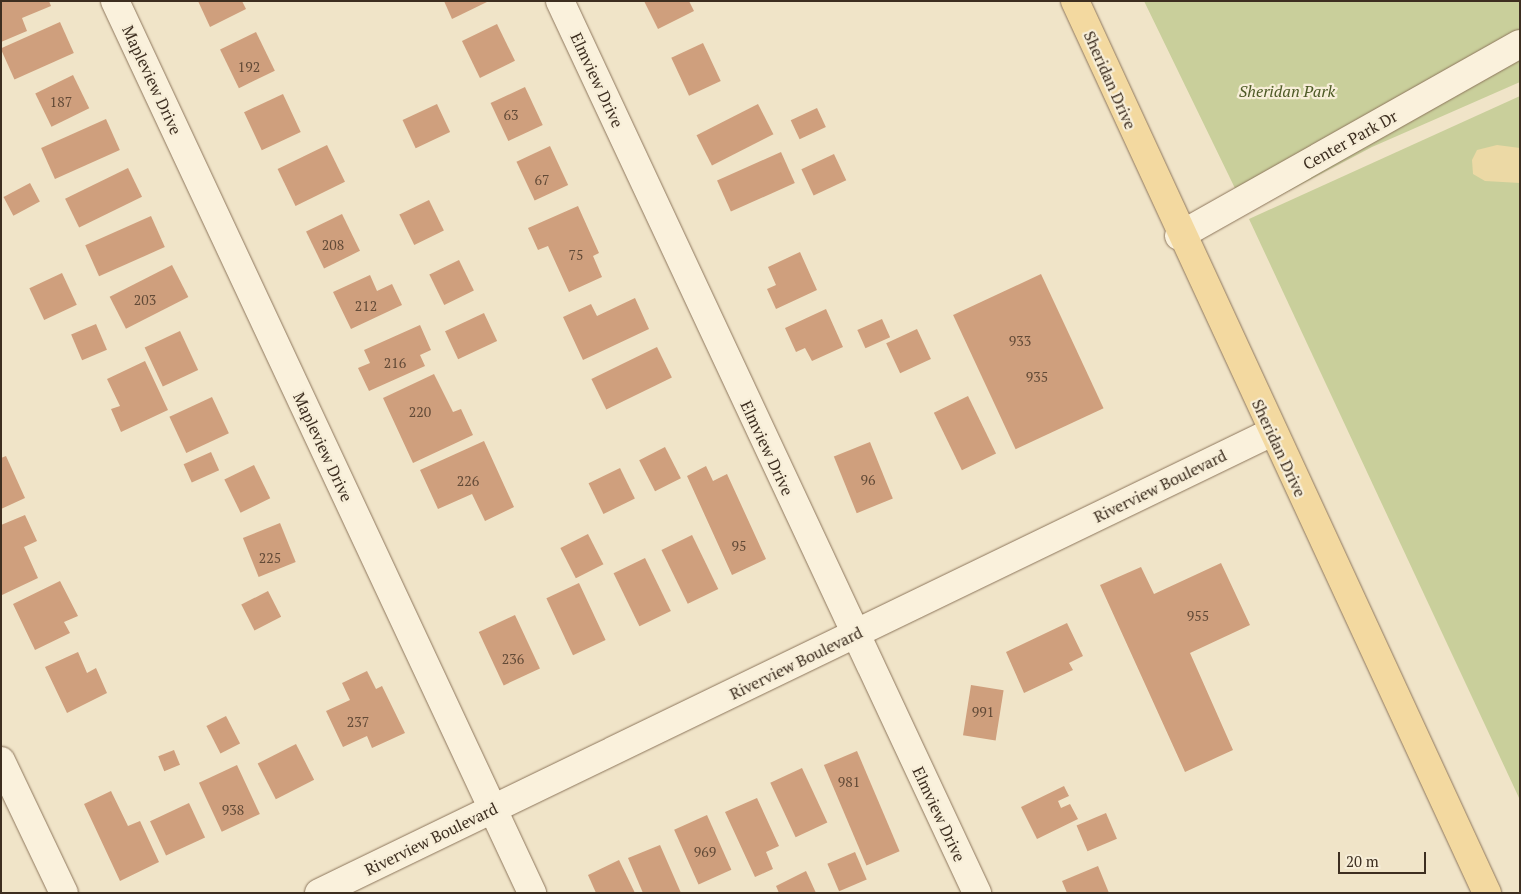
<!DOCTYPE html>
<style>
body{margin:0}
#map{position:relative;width:1521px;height:894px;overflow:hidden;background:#f0e4c8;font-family:"PT Serif",serif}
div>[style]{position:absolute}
.green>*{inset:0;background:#c9cf9b}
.sand>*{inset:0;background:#ecd9a5}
.building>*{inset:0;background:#cf9f7d;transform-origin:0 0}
.roads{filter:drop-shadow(0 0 1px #8d765c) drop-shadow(0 0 1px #8d765c)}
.minor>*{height:28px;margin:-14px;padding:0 14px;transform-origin:14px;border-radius:14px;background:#faf1dc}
.primary>*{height:28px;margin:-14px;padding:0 14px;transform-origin:14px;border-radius:14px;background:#f3d9a0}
span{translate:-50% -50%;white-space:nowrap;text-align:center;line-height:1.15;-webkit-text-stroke:4.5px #f7eed8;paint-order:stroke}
.number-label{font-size:14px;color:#624a37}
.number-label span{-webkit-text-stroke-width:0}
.street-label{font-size:16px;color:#3d2e20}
.park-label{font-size:16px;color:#4d5a26;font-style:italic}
.frame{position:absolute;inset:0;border:2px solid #3d2e20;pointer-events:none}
.scale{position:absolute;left:1338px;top:852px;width:88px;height:22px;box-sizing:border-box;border:2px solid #3d2e20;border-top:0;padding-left:6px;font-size:15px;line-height:18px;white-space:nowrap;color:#3d2e20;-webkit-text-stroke:4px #f7eed8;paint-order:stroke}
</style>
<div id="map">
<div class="green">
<div style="clip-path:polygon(1144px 1px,1520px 1px,1520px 82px,1372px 147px,1247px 213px)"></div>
<div style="clip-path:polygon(1520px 96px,1520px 800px,1249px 219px)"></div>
</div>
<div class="sand">
<div style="clip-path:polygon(1497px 145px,1520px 148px,1520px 183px,1485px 181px,1473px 174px,1472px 160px,1477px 150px)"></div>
</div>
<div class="building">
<div style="clip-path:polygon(1px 1px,49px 1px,51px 6px,22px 18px,27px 31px,1px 42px)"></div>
<div style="clip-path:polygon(198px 1px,242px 1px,246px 9px,210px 27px)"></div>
<div style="clip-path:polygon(444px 1px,489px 1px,452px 19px)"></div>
<div style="clip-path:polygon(644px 1px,689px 1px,694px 11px,658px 29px)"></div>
<div style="left:60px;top:22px;width:34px;height:65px;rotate:66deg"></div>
<div style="left:497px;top:24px;width:41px;height:39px;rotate:64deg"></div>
<div style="left:256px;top:32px;width:43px;height:40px;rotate:64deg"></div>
<div style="left:703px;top:43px;width:42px;height:35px;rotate:65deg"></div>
<div style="left:73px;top:75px;width:37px;height:42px;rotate:64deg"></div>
<div style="left:525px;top:87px;width:42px;height:38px;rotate:65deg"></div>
<div style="left:283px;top:94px;width:42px;height:43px;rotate:65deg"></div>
<div style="left:437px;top:104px;width:31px;height:38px;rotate:65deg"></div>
<div style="left:758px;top:104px;width:34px;height:69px;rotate:63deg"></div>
<div style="left:817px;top:108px;width:21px;height:29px;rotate:65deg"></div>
<div style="left:106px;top:119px;width:34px;height:71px;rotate:66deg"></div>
<div style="left:327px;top:145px;width:41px;height:55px;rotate:64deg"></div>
<div style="left:550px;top:146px;width:43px;height:37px;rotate:65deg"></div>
<div style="left:781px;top:152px;width:34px;height:70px;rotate:66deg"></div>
<div style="left:834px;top:154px;width:29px;height:36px;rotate:65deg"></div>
<div style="left:128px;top:168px;width:32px;height:70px;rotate:64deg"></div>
<div style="left:30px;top:183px;width:21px;height:30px;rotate:62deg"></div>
<div style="left:429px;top:200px;width:34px;height:33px;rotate:64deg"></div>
<div style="clip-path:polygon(578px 206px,599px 253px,593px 256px,602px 277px,569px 292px,548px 246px,538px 250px,528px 228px)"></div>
<div style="left:342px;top:214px;width:41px;height:40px;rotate:64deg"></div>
<div style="left:151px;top:216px;width:34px;height:72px;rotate:66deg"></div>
<div style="clip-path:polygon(800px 252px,817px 290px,776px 309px,767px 289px,776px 285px,768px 267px)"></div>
<div style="left:459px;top:260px;width:34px;height:33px;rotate:64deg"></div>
<div style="left:172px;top:265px;width:36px;height:70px;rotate:63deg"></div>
<div style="left:62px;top:273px;width:35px;height:36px;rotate:65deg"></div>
<div style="left:1041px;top:274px;width:148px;height:97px;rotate:65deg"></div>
<div style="clip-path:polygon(370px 275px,377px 291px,392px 284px,402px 305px,351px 329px,333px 292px)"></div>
<div style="clip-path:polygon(635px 298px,649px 329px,583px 360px,563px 317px,591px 304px,597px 316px)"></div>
<div style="clip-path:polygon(826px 309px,843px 347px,812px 361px,805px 348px,796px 352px,785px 328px)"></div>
<div style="left:484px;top:313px;width:31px;height:43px;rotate:65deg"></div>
<div style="left:882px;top:319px;width:20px;height:27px;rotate:66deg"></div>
<div style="left:96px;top:324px;width:28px;height:27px;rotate:67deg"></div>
<div style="clip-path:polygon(420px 325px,431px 350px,420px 355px,425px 366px,369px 391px,358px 368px,370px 363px,364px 350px)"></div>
<div style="left:917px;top:329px;width:33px;height:34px;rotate:65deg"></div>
<div style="left:180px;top:331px;width:43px;height:39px;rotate:65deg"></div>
<div style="left:657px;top:347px;width:34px;height:73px;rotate:64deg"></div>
<div style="clip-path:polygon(145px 361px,168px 410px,121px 432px,111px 409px,120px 406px,107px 379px)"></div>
<div style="clip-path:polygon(434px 374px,453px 412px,461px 409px,473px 435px,413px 463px,383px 398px)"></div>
<div style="left:968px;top:396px;width:64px;height:38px;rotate:64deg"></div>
<div style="left:212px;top:397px;width:40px;height:47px;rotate:65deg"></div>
<div style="clip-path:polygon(484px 441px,514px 507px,485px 521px,472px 494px,438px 509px,420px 470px)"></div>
<div style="left:870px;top:442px;width:61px;height:39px;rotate:68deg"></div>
<div style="left:665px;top:447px;width:35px;height:29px;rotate:63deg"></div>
<div style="left:211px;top:452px;width:20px;height:30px;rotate:66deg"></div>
<div style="clip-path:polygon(6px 456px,25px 498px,1px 509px,1px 458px)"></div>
<div style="left:254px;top:465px;width:37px;height:33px;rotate:64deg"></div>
<div style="clip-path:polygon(706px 466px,713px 481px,727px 474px,766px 559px,732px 575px,687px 476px)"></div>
<div style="left:620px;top:468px;width:34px;height:35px;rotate:64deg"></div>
<div style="clip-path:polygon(25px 515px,37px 541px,24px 547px,38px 578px,2px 595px,1px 525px)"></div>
<div style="left:280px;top:523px;width:42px;height:40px;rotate:68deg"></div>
<div style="left:588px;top:534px;width:34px;height:31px;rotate:63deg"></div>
<div style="left:692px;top:535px;width:60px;height:34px;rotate:64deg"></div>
<div style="left:645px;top:558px;width:59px;height:35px;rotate:64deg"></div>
<div style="clip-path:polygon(1221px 563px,1250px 625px,1190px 653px,1233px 750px,1185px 772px,1100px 585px,1141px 567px,1154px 594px)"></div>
<div style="clip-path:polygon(60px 581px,78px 616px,64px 622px,70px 633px,35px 650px,13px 604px)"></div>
<div style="left:579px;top:583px;width:63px;height:36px;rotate:65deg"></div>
<div style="left:268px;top:591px;width:29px;height:30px;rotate:63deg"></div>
<div style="left:515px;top:615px;width:59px;height:40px;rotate:65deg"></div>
<div style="clip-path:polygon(1067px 623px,1083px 656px,1069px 663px,1073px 670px,1024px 693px,1006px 652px)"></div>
<div style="clip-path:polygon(78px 652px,87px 673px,96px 668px,107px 693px,67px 713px,45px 667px)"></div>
<div style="clip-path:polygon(367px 671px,376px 689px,382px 686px,405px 733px,372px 748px,367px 736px,343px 747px,326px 711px,350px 700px,342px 683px)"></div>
<div style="left:971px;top:685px;width:33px;height:51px;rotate:9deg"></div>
<div style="left:226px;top:716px;width:31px;height:22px;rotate:63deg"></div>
<div style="left:296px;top:744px;width:40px;height:43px;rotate:63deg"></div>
<div style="left:174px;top:750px;width:16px;height:17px;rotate:68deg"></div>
<div style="left:857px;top:751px;width:109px;height:36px;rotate:67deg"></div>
<div style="left:237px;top:765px;width:54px;height:42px;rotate:65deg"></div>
<div style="left:802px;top:768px;width:60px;height:35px;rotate:65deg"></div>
<div style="clip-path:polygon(1064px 786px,1069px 796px,1058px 801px,1061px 808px,1070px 804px,1078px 819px,1037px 839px,1021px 807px)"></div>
<div style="clip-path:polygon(111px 791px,128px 826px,140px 821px,159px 862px,120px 881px,84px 804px)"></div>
<div style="clip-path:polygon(757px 798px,779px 846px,766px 852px,773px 869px,755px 877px,725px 812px)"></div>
<div style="left:189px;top:803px;width:38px;height:43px;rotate:65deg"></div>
<div style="left:1106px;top:813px;width:28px;height:32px;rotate:67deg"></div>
<div style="left:707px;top:815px;width:60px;height:36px;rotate:66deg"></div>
<div style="clip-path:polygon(660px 845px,681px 893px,643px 893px,628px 858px)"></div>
<div style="left:855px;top:852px;width:30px;height:30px;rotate:67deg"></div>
<div style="clip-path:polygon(619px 860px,635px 893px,596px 893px,588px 875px)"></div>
<div style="clip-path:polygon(1098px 866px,1109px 893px,1067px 893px,1062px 881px)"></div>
<div style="clip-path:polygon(806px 871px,816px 893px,779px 893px,776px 886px)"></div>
</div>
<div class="roads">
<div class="minor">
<div style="left:115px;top:1px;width:985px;rotate:64.94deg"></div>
<div style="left:560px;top:1px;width:985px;rotate:64.94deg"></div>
<div style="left:1179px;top:236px;width:391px;rotate:-29.4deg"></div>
<div style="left:1px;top:761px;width:146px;rotate:64.5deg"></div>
<div style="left:319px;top:893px;width:1059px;rotate:-25.81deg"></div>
</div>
<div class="primary">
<div style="left:1075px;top:1px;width:983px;rotate:65.21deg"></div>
</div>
</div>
<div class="number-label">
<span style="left:249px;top:67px">192</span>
<span style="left:61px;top:102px">187</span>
<span style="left:511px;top:115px">63</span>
<span style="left:542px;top:180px">67</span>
<span style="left:333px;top:245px">208</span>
<span style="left:576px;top:255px">75</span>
<span style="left:145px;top:300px">203</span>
<span style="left:366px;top:306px">212</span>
<span style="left:1020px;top:341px">933</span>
<span style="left:395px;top:363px">216</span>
<span style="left:1037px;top:377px">935</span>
<span style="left:420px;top:412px">220</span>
<span style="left:868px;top:480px">96</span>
<span style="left:468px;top:481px">226</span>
<span style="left:739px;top:546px">95</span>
<span style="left:270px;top:558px">225</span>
<span style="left:1198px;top:616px">955</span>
<span style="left:513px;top:659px">236</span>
<span style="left:983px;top:712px">991</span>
<span style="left:358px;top:722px">237</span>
<span style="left:849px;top:782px">981</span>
<span style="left:233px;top:810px">938</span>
<span style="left:705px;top:852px">969</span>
</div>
<div class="street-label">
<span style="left:152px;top:80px;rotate:65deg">Mapleview Drive</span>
<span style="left:597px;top:80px;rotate:65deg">Elmview Drive</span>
<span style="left:1110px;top:80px;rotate:66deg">Sheridan Drive</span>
<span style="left:1350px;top:140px;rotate:-29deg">Center Park Dr</span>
<span style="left:323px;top:447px;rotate:65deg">Mapleview Drive</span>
<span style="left:767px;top:448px;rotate:65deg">Elmview Drive</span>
<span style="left:1279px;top:448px;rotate:65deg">Sheridan Drive</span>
<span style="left:1160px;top:486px;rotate:-26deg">Riverview Boulevard</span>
<span style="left:796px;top:663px;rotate:-26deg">Riverview Boulevard</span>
<span style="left:939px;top:814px;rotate:65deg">Elmview Drive</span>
<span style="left:431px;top:839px;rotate:-26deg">Riverview Boulevard</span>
</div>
<div class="park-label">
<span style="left:1287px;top:91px">Sheridan Park</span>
</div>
<div class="frame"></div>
<div class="scale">20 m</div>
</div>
